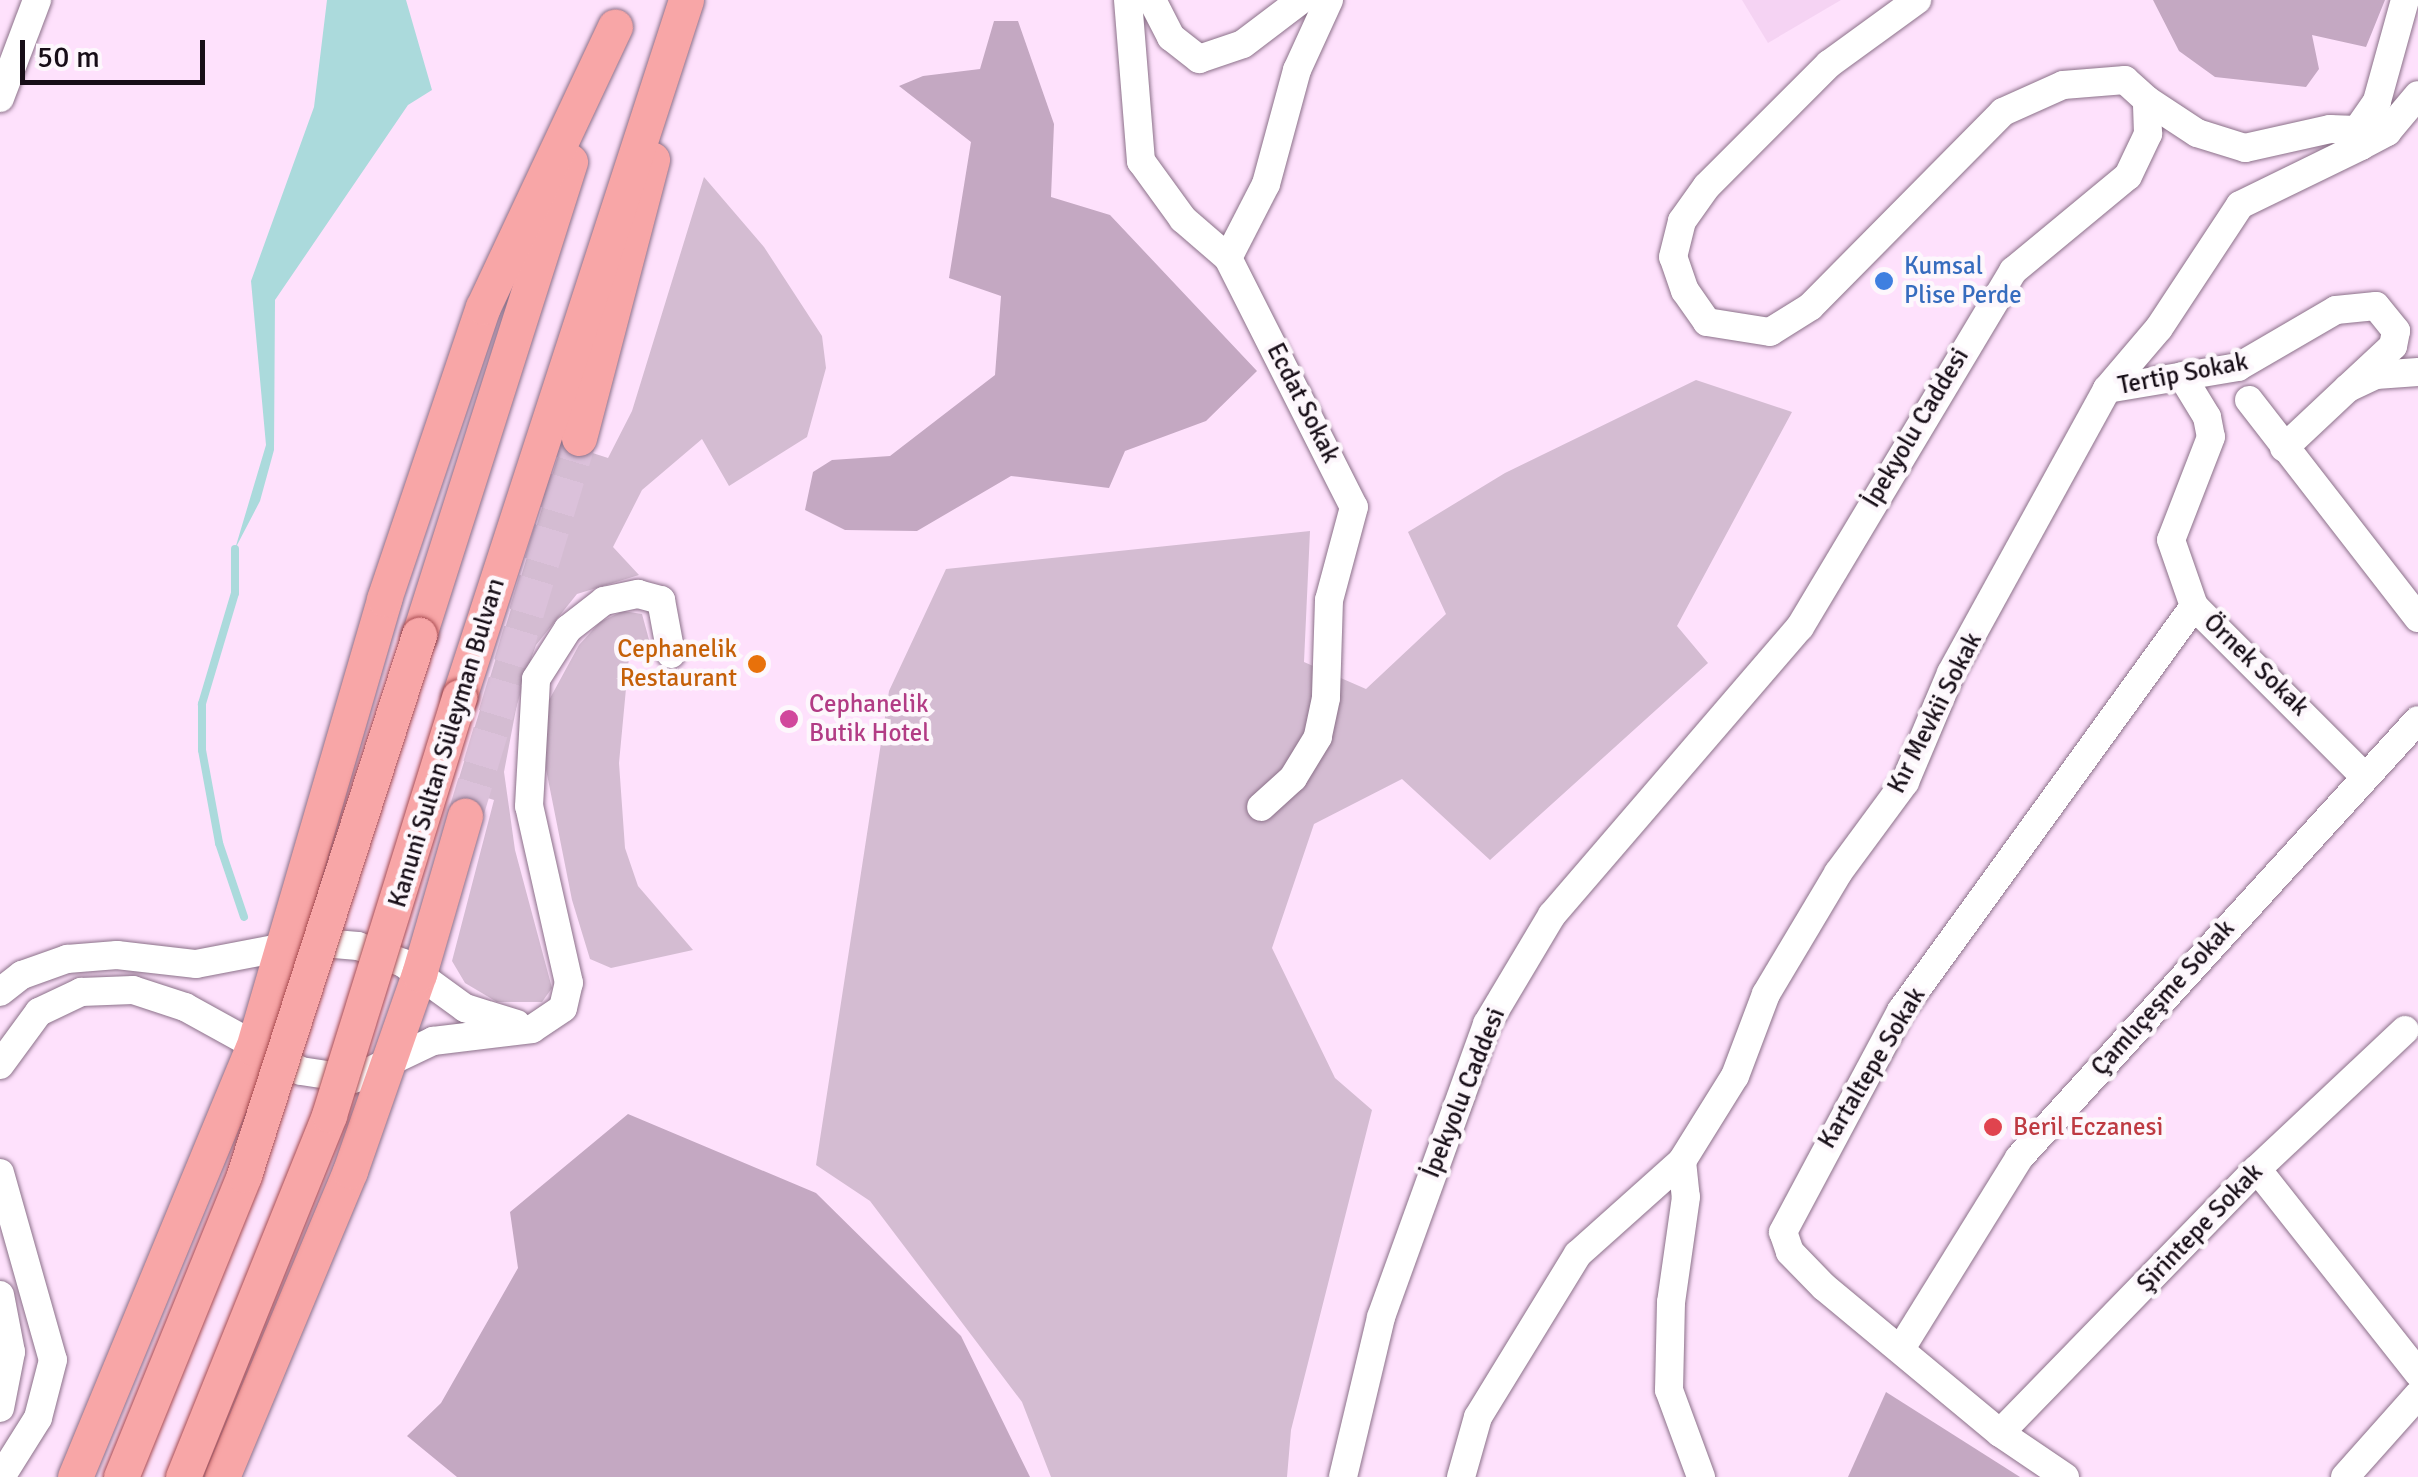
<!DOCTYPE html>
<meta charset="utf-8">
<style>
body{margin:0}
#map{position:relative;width:2418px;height:1477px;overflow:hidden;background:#fee1fc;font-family:Signika,sans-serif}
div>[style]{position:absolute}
.built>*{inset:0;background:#f5d3f3}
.green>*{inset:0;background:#d4bcd2}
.forest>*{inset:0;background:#c4a8c2}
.water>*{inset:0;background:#abdadc}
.stream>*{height:8px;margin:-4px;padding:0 4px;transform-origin:4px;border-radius:4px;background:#abdadc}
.major-tunnel>*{height:35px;margin-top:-17.5px;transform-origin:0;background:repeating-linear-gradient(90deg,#dbc1da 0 35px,transparent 0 53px)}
.roads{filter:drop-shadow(0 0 2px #8b7189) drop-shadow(0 0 2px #8b7189)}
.minor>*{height:28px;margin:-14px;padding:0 14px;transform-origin:14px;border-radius:14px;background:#fff}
.major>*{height:35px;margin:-17.5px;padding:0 17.5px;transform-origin:17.5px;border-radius:17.5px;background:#f8a6a7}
.bridges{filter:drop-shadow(0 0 2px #a74a4f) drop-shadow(0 0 2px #a74a4f)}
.major-bridge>*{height:35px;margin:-17.5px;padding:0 17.5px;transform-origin:17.5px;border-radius:17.5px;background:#f8a6a7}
.dots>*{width:28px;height:28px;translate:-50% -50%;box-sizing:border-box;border:5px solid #fdf7fc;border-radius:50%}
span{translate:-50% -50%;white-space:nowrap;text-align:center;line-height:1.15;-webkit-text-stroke:9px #fdf7fc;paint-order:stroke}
.shop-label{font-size:25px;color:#366cbe}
.left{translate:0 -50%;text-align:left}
.street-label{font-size:25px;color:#170e17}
.food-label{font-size:25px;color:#c56008}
.right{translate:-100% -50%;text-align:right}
.hotel-label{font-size:25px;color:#b23c85}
.health-label{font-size:25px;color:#be3a42}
.scale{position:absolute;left:20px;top:40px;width:185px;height:45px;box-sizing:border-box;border:5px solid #170e17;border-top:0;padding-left:12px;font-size:30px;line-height:35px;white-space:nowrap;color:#170e17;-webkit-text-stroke:8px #fdf7fc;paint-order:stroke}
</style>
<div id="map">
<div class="built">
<div style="clip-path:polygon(1742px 0,1841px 0,1768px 43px)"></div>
</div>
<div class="green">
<div style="clip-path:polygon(704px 177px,764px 247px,822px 336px,826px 368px,807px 437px,729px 486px,702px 439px,642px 490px,613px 547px,639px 575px,577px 594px,536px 645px,520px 688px,504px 772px,515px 850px,552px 988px,542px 1002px,497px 1002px,465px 983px,452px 961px,494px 800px,456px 788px,562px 443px,608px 458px,632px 411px)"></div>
<div style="clip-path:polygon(1696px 380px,1792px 412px,1677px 626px,1708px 663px,1490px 860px,1402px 779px,1314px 824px,1272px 948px,1335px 1078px,1372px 1110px,1291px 1430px,1287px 1477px,1051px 1477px,1022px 1402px,870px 1201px,816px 1165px,889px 691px,946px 569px,1310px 531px,1304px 662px,1366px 689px,1446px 614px,1408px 532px,1505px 473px)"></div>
<div style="clip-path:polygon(623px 611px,642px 614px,651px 647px,630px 646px,619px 763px,625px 848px,638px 886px,693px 950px,611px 968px,590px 959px,572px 900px,545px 764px,545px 729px,548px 702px,579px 645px,600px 622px)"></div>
</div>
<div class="forest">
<div style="clip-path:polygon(2153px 0,2385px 0,2366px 47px,2312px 35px,2319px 69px,2306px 87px,2215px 77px,2179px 51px)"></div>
<div style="clip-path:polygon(994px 21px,1018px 21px,1054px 124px,1051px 197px,1110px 215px,1257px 371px,1206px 421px,1125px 451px,1109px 488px,1011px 476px,917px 531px,845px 530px,805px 510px,813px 472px,832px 460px,890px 456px,995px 375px,1001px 296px,949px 278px,971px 142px,899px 86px,923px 76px,980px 69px)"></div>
<div style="clip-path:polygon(628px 1114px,816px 1193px,961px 1336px,1030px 1477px,457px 1477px,407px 1436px,441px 1403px,518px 1268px,510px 1212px)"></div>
<div style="clip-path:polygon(1886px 1392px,2020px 1477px,1848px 1477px)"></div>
</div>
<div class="water">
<div style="clip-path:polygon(327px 0,406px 0,432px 90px,408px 105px,275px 300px,274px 450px,260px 501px,235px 549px,266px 445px,251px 281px,314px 107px)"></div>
</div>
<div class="stream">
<div style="left:235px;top:549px;width:44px;rotate:90deg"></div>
<div style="left:235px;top:593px;width:116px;rotate:106.6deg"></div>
<div style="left:202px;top:704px;width:46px;rotate:90deg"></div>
<div style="left:202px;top:750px;width:95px;rotate:79.6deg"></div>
<div style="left:219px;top:843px;width:78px;rotate:71.3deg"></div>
</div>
<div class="major-tunnel">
<div style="left:465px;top:816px;width:395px;rotate:-73.2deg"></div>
</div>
<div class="roads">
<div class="minor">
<div style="left:1128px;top:0;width:162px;rotate:85.4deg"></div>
<div style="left:1141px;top:161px;width:72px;rotate:54.1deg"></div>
<div style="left:1183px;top:219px;width:60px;rotate:40.9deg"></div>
<div style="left:1228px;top:258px;width:279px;rotate:63.2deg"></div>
<div style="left:1354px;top:507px;width:96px;rotate:105deg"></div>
<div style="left:1329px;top:600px;width:98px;rotate:91.8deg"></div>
<div style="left:1326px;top:698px;width:40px;rotate:102deg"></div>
<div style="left:1318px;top:737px;width:48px;rotate:121.4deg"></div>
<div style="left:1293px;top:778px;width:43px;rotate:137.8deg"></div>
<div style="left:1152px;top:0;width:42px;rotate:62.8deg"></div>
<div style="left:1171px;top:37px;width:36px;rotate:38deg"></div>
<div style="left:1199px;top:59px;width:46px;rotate:-18.8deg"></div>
<div style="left:1243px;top:44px;width:73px;rotate:-37.2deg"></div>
<div style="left:0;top:98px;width:105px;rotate:-69.3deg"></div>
<div style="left:2357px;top:130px;width:35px;rotate:-55deg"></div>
<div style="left:2377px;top:101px;width:105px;rotate:-74.5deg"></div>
<div style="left:2361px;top:146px;width:30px;rotate:-28deg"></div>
<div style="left:2387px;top:132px;width:48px;rotate:-50deg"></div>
<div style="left:1228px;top:258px;width:83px;rotate:-62.8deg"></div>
<div style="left:1266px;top:184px;width:118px;rotate:-74.8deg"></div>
<div style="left:1297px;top:70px;width:77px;rotate:-65.4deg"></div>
<div style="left:2182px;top:376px;width:48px;rotate:58.6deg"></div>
<div style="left:2207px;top:417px;width:20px;rotate:79deg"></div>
<div style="left:2211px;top:437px;width:110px;rotate:111.2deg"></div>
<div style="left:2171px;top:540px;width:70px;rotate:70.8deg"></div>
<div style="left:2194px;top:606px;width:240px;rotate:45deg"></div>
<div style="left:2107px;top:389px;width:133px;rotate:-9.5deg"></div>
<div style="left:2238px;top:367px;width:113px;rotate:-30.2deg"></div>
<div style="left:2336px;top:310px;width:40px;rotate:-5.7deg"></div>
<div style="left:2376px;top:306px;width:32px;rotate:51deg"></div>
<div style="left:2396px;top:331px;width:15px;rotate:101deg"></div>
<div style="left:2393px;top:346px;width:62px;rotate:137deg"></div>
<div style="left:2249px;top:400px;width:276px;rotate:52.2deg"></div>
<div style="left:2284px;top:448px;width:88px;rotate:-43.2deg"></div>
<div style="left:2348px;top:388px;width:31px;rotate:-25deg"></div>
<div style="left:2376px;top:375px;width:42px;rotate:-4.1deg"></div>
<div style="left:0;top:992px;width:28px;rotate:-38deg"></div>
<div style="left:22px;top:975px;width:48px;rotate:-19.6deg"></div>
<div style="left:67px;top:959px;width:50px;rotate:-4.6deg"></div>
<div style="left:117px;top:955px;width:80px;rotate:6.5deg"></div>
<div style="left:196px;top:964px;width:117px;rotate:-10.8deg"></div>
<div style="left:311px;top:942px;width:47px;rotate:4.9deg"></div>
<div style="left:358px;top:946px;width:48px;rotate:20.7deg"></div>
<div style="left:403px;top:963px;width:77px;rotate:36deg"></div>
<div style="left:465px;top:1008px;width:54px;rotate:17.1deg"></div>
<div style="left:0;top:1065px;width:66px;rotate:-53.7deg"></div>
<div style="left:39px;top:1012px;width:47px;rotate:-25.5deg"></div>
<div style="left:81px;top:992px;width:52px;rotate:-2.2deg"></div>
<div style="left:133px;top:990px;width:55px;rotate:18.1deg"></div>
<div style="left:185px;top:1007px;width:132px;rotate:28.9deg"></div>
<div style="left:301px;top:1071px;width:53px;rotate:8.7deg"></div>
<div style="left:353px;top:1079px;width:89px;rotate:-25.4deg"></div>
<div style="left:433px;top:1041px;width:100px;rotate:-6.9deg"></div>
<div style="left:532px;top:1029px;width:37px;rotate:-34deg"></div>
<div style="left:563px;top:1008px;width:26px;rotate:-77deg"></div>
<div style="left:569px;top:983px;width:181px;rotate:-102.7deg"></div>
<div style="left:529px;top:806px;width:127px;rotate:-86.8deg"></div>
<div style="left:536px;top:679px;width:59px;rotate:-57.4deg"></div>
<div style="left:568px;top:629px;width:46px;rotate:-37.9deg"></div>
<div style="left:604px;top:601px;width:35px;rotate:-12deg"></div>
<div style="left:638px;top:594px;width:24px;rotate:15deg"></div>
<div style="left:661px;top:600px;width:55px;rotate:79.5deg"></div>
<div style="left:1682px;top:1161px;width:36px;rotate:84deg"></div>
<div style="left:1686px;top:1197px;width:106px;rotate:98.1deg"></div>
<div style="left:1671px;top:1302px;width:88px;rotate:91.3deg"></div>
<div style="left:1669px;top:1390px;width:93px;rotate:69.8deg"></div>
<div style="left:2257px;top:1169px;width:260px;rotate:51.7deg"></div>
<div style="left:0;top:1173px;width:194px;rotate:74.2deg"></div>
<div style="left:53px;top:1360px;width:60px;rotate:104.5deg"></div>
<div style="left:38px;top:1418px;width:70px;rotate:122.1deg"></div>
<div style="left:0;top:1295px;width:58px;rotate:79.1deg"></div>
<div style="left:11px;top:1352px;width:57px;rotate:101.1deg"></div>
<div style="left:1902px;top:1347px;width:222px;rotate:-58.2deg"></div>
<div style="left:2019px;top:1158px;width:592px;rotate:-47.67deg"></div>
<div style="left:2000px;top:1433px;width:368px;rotate:-45.8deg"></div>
<div style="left:2257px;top:1169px;width:203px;rotate:-43.2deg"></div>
<div style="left:1343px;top:1477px;width:164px;rotate:-76.6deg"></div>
<div style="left:1381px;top:1317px;width:312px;rotate:-70.1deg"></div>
<div style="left:1487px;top:1024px;width:127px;rotate:-59.2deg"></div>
<div style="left:1552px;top:915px;width:380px;rotate:-49.3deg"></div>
<div style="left:1800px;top:627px;width:415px;rotate:-59.1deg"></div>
<div style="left:2013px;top:271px;width:149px;rotate:-39.6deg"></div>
<div style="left:2128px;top:176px;width:47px;rotate:-64.5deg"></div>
<div style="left:2148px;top:134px;width:34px;rotate:-92deg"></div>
<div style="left:2147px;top:100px;width:30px;rotate:-138deg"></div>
<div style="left:2125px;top:80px;width:62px;rotate:175.4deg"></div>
<div style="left:2063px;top:85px;width:66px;rotate:155.8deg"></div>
<div style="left:2003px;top:112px;width:274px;rotate:134.7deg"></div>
<div style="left:1810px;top:307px;width:47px;rotate:148deg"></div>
<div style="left:1770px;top:332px;width:64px;rotate:-171deg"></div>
<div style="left:1707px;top:322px;width:38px;rotate:-125deg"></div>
<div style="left:1685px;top:291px;width:36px;rotate:-109deg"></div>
<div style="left:1673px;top:257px;width:37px;rotate:-76deg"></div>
<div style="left:1682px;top:221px;width:43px;rotate:-54.5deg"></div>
<div style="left:1707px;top:186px;width:173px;rotate:-45deg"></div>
<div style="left:1829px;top:64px;width:109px;rotate:-36deg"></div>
<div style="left:1461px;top:1477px;width:62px;rotate:-74.2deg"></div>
<div style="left:1478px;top:1417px;width:191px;rotate:-58.5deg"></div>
<div style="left:1578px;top:1254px;width:140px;rotate:-41.8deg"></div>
<div style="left:1682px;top:1161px;width:100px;rotate:-58.1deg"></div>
<div style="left:1735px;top:1076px;width:88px;rotate:-69.3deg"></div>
<div style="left:1766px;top:994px;width:141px;rotate:-59.2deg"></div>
<div style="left:1838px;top:873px;width:113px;rotate:-53.6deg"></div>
<div style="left:1905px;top:782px;width:118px;rotate:-67.1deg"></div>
<div style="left:1951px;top:673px;width:324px;rotate:-61.2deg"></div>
<div style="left:2107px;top:389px;width:80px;rotate:-49.6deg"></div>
<div style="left:2159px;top:328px;width:147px;rotate:-56.6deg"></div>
<div style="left:2240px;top:205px;width:135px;rotate:-26deg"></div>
<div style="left:2361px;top:146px;width:16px;rotate:-104deg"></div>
<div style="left:2357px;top:130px;width:27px;rotate:-178deg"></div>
<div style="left:2330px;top:129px;width:87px;rotate:167.4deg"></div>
<div style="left:2245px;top:148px;width:50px;rotate:-162.6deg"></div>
<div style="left:2197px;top:133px;width:60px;rotate:-146.6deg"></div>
<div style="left:2065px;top:1477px;width:78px;rotate:-145.9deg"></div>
<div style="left:2000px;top:1433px;width:229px;rotate:-140.3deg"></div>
<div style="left:1824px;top:1287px;width:49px;rotate:-134.2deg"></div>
<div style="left:1790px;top:1252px;width:21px;rotate:-109deg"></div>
<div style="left:1783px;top:1232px;width:251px;rotate:-61.9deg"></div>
<div style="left:1901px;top:1011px;width:500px;rotate:-54.1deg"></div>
<div style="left:2345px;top:1477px;width:110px;rotate:-48.3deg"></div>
</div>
<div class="major">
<div style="left:579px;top:438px;width:288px;rotate:-75.3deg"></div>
<div style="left:419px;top:635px;width:497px;rotate:-72.3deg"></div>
<div style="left:459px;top:697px;width:733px;rotate:-71.96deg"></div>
<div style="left:75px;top:1477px;width:464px;rotate:-67.5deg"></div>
<div style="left:253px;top:1048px;width:468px;rotate:-73.7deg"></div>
<div style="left:384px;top:599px;width:308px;rotate:-71.3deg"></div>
<div style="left:483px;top:307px;width:310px;rotate:-64.8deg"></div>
<div style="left:222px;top:1477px;width:332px;rotate:-67.3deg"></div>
<div style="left:350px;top:1171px;width:209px;rotate:-70.7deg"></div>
<div style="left:419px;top:974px;width:165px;rotate:-73.8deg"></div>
</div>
</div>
<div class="bridges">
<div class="major-bridge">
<div style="left:121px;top:1477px;width:326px;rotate:-67.8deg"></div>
<div style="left:244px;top:1175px;width:568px;rotate:-72.04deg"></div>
<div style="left:183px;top:1477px;width:390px;rotate:-68deg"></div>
<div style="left:329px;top:1115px;width:438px;rotate:-72.7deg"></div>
</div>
</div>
<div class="dots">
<div style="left:1884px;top:281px;background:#3f7fe0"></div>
<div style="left:757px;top:664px;background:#e8710a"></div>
<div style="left:789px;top:719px;background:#d1479c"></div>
<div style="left:1993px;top:1127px;background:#e0444e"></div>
</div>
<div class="shop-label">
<span class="left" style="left:1904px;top:281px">Kumsal<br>Plise Perde</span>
</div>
<div class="street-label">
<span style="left:2183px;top:374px;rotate:-11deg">Tertip Sokak</span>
<span style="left:1303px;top:403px;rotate:63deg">Ecdat Sokak</span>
<span style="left:1916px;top:428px;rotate:-59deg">İpekyolu Caddesi</span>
<span style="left:2256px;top:665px;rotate:44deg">Örnek Sokak</span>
<span style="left:1935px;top:713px;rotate:-63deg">Kır Mevkii Sokak</span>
<span style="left:447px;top:743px;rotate:-73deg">Kanuni Sultan Süleyman Bulvarı</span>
<span style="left:2163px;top:998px;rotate:-48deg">Çamlıçeşme Sokak</span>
<span style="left:1872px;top:1068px;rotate:-59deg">Kartaltepe Sokak</span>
<span style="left:1464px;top:1093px;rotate:-68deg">İpekyolu Caddesi</span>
<span style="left:2200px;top:1228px;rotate:-46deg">Şirintepe Sokak</span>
</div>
<div class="food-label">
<span class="right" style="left:737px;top:664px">Cephanelik<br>Restaurant</span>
</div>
<div class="hotel-label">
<span class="left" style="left:809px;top:719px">Cephanelik<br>Butik Hotel</span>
</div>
<div class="health-label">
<span class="left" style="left:2013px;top:1127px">Beril Eczanesi</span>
</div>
<div class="scale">50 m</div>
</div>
